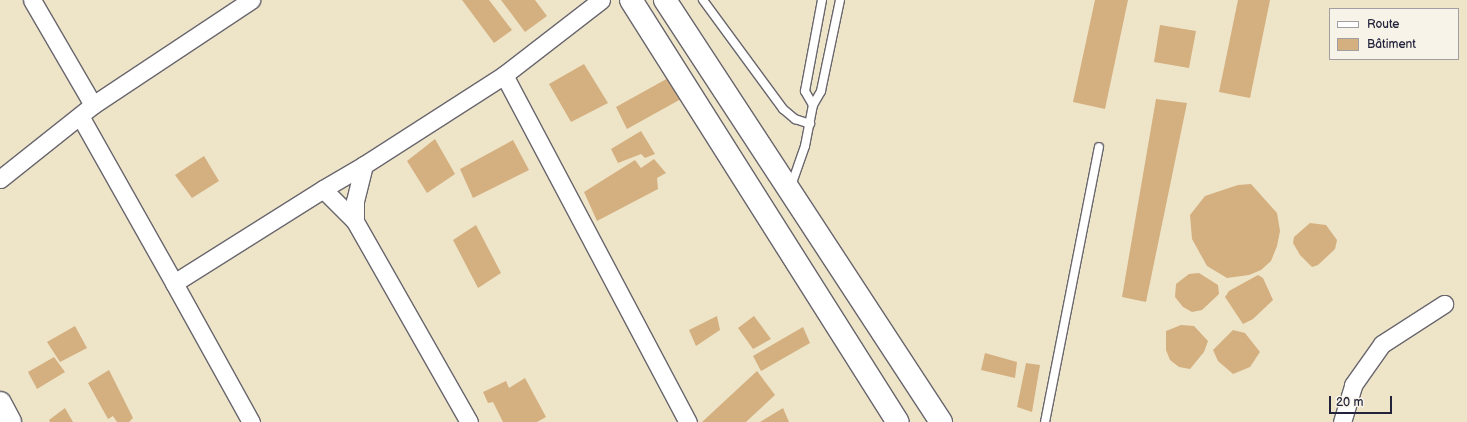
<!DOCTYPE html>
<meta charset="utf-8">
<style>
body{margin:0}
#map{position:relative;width:1467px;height:422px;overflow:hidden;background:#eee5c9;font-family:"Balsamiq Sans",sans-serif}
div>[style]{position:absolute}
.building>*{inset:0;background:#d4af7f}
.roads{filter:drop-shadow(1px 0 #69666d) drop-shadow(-1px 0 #69666d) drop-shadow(0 1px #69666d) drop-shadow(0 -1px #69666d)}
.lane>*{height:8px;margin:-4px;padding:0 4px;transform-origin:4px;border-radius:4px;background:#fff}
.street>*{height:17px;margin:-8.5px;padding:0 8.5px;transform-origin:8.5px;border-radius:8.5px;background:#fff}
.secondary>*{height:22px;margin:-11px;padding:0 11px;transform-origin:11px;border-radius:11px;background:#fff}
.primary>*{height:22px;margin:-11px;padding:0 11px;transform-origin:11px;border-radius:11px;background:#fff}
span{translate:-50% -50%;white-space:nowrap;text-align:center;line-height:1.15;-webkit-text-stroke:3.5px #f7f3e8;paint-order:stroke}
.legend{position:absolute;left:1329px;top:8px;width:130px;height:52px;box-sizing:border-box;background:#f7f3e8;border:1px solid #a29fa3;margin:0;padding:5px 7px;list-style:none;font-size:12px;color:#22223b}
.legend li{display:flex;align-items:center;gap:8px;height:20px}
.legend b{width:20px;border:1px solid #a29fa3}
.scale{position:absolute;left:1329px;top:396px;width:63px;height:18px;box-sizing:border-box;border:2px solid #22223b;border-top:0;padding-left:5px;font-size:12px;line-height:14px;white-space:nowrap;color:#22223b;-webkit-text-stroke:3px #f7f3e8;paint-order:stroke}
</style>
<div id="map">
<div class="building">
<div style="clip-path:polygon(462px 0,489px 0,512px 30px,494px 43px)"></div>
<div style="clip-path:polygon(501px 0,535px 0,547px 16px,525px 32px)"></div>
<div style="clip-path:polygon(1095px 0,1128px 0,1105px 109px,1073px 102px)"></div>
<div style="clip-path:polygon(1238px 0,1270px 0,1250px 98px,1219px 92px)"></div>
<div style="clip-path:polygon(1160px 25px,1196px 31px,1189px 68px,1154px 62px)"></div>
<div style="clip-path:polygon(584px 64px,608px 103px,571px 122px,549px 84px)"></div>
<div style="clip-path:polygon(670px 77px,681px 99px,627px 129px,616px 107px)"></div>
<div style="clip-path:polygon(1156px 99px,1187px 103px,1146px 302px,1122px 297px)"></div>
<div style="clip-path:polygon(641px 131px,655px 154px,645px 158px,641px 154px,618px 163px,611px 149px)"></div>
<div style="clip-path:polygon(435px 139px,455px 174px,427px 193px,407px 161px)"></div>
<div style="clip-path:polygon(513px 140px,529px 170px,473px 198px,460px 169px)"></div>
<div style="clip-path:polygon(204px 156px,219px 181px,192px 198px,175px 175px)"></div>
<div style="clip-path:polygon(654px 159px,666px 173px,657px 178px,658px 189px,597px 221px,584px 192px,635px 160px,641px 168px)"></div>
<div style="clip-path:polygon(1251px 184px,1277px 213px,1280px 231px,1277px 246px,1271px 261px,1261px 270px,1249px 275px,1227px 278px,1207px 266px,1192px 239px,1190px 215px,1205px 196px,1238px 185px)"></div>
<div style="clip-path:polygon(1310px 223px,1326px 225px,1337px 240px,1335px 249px,1318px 265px,1312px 267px,1300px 255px,1293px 243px,1294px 237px)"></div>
<div style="clip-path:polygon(476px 225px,501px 273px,478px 288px,453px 240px)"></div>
<div style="clip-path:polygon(1199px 273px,1218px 285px,1219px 294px,1202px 310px,1192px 312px,1183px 307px,1175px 297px,1176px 284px,1189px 274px)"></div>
<div style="clip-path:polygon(1258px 275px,1263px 278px,1273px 300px,1253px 319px,1243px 324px,1225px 297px,1229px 291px)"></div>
<div style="clip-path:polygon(717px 316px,720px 330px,696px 346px,689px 330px)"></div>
<div style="clip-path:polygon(754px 316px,771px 339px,753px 349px,738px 328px)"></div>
<div style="clip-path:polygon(1181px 325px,1194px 326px,1208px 341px,1204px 352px,1190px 369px,1179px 367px,1170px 360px,1166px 350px,1166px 331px)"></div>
<div style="clip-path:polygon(75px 326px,87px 348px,60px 362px,47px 342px)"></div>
<div style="clip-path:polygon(803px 327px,810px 343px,761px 371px,753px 356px)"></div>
<div style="clip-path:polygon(1233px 330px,1245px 333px,1260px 352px,1250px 367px,1233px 374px,1218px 361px,1213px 350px)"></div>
<div style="clip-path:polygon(985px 353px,1017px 362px,1015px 378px,981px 370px)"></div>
<div style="clip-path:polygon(54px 357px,65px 372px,37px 389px,28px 372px)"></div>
<div style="clip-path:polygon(1026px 363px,1040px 365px,1032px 412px,1017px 407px)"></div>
<div style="clip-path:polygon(109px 370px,133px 418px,129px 422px,117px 422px,113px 416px,108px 419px,88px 383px)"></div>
<div style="clip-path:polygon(757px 371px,775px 395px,746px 422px,702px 422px)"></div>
<div style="clip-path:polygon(525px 378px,546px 417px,537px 422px,503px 422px,493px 402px,488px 403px,483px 392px,506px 381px,509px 388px)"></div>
<div style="clip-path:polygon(65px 408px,73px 422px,50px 422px,49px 420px)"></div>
<div style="clip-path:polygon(783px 408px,789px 422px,760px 422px)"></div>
</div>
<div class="roads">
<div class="lane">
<div style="left:703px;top:0;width:135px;rotate:53.7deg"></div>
<div style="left:783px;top:109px;width:16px;rotate:40deg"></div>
<div style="left:795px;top:119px;width:16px;rotate:18deg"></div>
<div style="left:813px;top:105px;width:16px;rotate:-120deg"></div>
<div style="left:805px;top:91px;width:93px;rotate:-79.4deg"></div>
<div style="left:791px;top:186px;width:42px;rotate:-70.7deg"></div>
<div style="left:805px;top:146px;width:42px;rotate:-79deg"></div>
<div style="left:813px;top:105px;width:16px;rotate:-60deg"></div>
<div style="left:821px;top:91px;width:93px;rotate:-78.2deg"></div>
<div style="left:1045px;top:422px;width:280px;rotate:-78.9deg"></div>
</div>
<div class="street">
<div style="left:32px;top:0;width:121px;rotate:59.8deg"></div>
<div style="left:601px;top:0;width:123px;rotate:142.3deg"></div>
<div style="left:504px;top:75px;width:393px;rotate:62.1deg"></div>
<div style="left:80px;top:116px;width:192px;rotate:60.6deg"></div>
<div style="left:0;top:179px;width:119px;rotate:-38.5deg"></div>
<div style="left:93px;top:105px;width:190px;rotate:-33.6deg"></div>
<div style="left:355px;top:221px;width:45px;rotate:-135deg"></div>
<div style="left:323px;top:189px;width:48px;rotate:-30.3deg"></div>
<div style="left:251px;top:422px;width:159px;rotate:-119deg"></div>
<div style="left:174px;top:283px;width:176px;rotate:-32.2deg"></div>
<div style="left:469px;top:422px;width:231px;rotate:-119.6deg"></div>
<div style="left:355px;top:221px;width:20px;rotate:-90deg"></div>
<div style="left:355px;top:201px;width:37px;rotate:-76deg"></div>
<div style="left:364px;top:165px;width:166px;rotate:-32.7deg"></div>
<div style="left:1342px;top:422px;width:39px;rotate:-73deg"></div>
<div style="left:1353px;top:385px;width:50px;rotate:-54.7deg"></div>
<div style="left:1382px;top:344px;width:74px;rotate:-32.8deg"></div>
</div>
<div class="secondary">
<div style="left:631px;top:0;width:499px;rotate:57.7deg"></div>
<div style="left:665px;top:0;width:504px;rotate:56.81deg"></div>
</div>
<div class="primary">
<div style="left:0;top:403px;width:21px;rotate:62deg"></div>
</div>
</div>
<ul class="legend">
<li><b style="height:5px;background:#fff"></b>Route</li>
<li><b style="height:11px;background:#d4af7f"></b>Bâtiment</li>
</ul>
<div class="scale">20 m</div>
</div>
